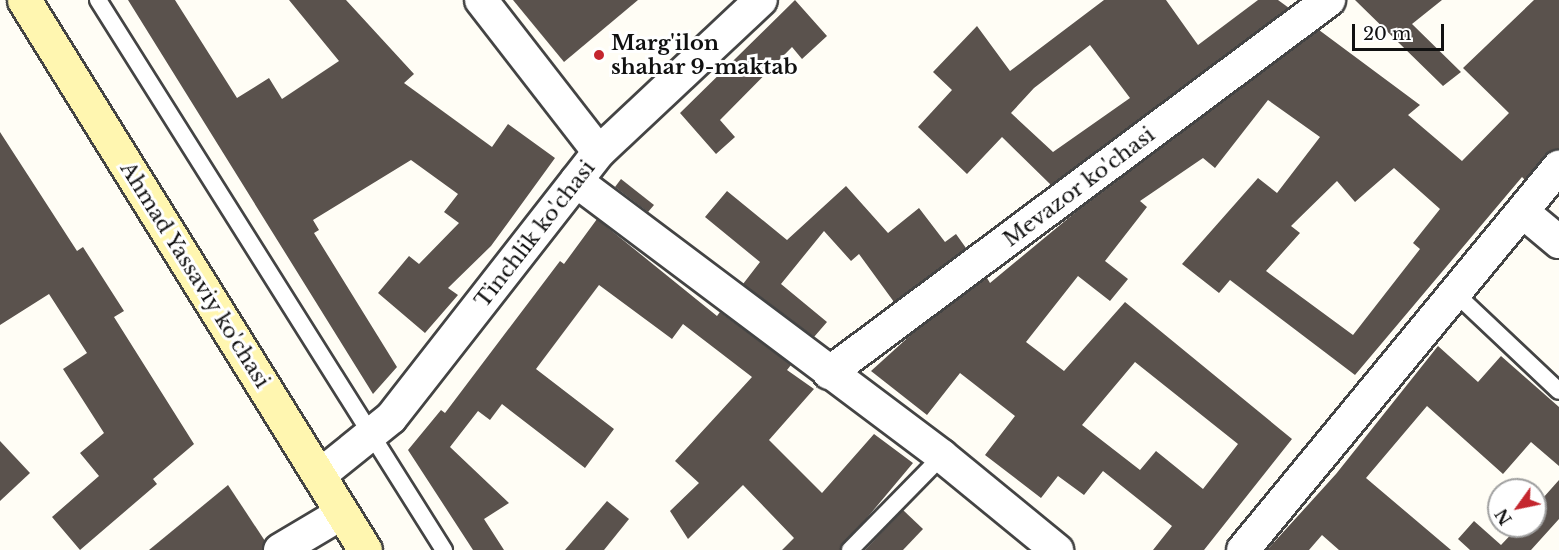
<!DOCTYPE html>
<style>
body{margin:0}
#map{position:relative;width:1559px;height:550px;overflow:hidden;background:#fffdf5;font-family:"Libre Baskerville",serif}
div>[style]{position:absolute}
.building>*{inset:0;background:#5a524d}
.roads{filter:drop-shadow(2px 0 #444) drop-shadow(-2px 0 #444) drop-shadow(0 2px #444) drop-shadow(0 -2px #444)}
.lane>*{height:16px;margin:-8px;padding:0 8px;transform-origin:8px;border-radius:8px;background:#fff}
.street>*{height:32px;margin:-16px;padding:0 16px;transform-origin:16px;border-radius:16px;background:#fff}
.secondary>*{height:33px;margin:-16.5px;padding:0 16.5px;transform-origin:16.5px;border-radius:16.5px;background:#fff6b0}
.dots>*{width:16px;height:16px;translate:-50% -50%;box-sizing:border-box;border:3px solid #fff;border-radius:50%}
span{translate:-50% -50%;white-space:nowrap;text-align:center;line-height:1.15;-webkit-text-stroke:6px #fff;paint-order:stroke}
.poi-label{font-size:21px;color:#111;font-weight:700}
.left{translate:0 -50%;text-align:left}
.street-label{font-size:21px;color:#111}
.north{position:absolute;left:1487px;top:478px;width:60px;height:60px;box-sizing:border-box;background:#fff;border:2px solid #a0a0a0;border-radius:50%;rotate:237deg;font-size:16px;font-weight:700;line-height:24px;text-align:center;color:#111}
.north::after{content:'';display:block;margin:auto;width:21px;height:27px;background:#c4262e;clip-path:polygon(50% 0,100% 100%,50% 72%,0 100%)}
.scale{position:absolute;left:1352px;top:24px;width:92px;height:27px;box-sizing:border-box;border:3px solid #111;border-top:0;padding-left:8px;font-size:18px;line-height:21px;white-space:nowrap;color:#111;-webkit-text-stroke:4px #fff;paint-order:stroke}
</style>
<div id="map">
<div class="building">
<div style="clip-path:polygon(128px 0,175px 0,237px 98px,269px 78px,282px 99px,339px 61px,289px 0,346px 0,414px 74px,404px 83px,492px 147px,508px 124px,555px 158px,491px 246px,448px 288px,458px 295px,425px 333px,378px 293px,409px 256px,419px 264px,459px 223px,444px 212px,458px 194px,411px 160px,313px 220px,319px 230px,314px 233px,397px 367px,373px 394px)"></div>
<div style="clip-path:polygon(513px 0,638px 0,564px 62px)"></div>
<div style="clip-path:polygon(795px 0,827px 36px,802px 59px,792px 47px,720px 120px,735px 137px,716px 154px,680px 113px)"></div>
<div style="clip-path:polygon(evenodd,1104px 0,1166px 0,1198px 45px,1258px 0,1278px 0,1289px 8px,1051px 185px,1002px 137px,967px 174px,918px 127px,952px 90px,933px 72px,977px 26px,1010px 71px,1104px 0,1090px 45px,1130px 98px,1053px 152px,1011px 113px,1034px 88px,1090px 45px)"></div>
<div style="clip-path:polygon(1355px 0,1442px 0,1412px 24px,1461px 72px,1443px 86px)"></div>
<div style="clip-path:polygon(evenodd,1534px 0,1559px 0,1559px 149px,1546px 155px,1525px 180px,1522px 177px,1355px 375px,1230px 280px,1219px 293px,1182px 264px,1258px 178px,1277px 193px,1320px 137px,1268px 100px,1215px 168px,1203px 158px,1140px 201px,1147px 207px,1105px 261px,1128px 279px,1110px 301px,1078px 276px,1026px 342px,1064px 371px,1125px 302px,1292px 439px,1204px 550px,1153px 550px,1172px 526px,1103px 471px,1084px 495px,1058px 476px,1041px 498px,985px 455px,1015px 416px,960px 373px,927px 415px,871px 371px,914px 332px,987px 278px,990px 283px,1077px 211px,1319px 30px,1420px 105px,1408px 115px,1462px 161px,1509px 113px,1463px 68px,1534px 0,1394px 168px,1440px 209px,1413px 243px,1420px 249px,1353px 335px,1266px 271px,1300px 233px,1291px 226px,1337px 181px,1355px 202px,1394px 168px,1534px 0,1135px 362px,1238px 444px,1203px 489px,1156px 451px,1140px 470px,1082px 425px,1135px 362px)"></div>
<div style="clip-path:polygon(0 132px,77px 251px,83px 247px,124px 311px,114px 317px,194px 444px,153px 479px,157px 484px,80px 550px,52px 517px,99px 476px,80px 453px,104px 433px,63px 369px,87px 353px,49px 294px,0 325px)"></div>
<div style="clip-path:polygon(621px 179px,654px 205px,648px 212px,615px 187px)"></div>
<div style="clip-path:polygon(846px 186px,888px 233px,919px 208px,945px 242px,956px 234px,966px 248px,894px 302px,859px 254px,851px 261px,824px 231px,781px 284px,827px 322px,814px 337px,743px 284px,760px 262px,705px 217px,727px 191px,787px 240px)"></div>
<div style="clip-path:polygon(597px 219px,717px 316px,720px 312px,791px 365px,787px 370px,814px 389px,769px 440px,822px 493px,874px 434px,913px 463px,840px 550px,782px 550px,794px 538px,743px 485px,688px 539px,670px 511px,699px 483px,675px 461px,752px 377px,683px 324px,672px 339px,599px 285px,536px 369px,614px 429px,585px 468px,502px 404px,490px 420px,478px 411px,450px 447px,509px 503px,484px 519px,504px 550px,473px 550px,408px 450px,441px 410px,445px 413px,560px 261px,564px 264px)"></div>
<div style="clip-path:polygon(1438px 346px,1478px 382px,1501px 356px,1559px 407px,1559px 466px,1531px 442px,1503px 474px,1427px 406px,1366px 478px,1451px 550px,1339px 550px,1322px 535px,1309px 550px,1267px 550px,1336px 474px)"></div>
<div style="clip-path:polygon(0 441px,30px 473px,0 501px)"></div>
<div style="clip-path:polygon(1559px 480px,1559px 519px,1531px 550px,1470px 550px,1458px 539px,1474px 521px,1501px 545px,1519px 526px,1535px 526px,1535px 507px)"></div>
<div style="clip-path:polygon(228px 485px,265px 541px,262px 550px,149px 550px)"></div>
<div style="clip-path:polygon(607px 501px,629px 519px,604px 550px,565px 550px)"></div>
<div style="clip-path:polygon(903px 510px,923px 529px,903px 550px,865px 550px)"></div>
</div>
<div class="roads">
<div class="lane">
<div style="left:98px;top:0;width:650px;rotate:57.83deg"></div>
<div style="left:1456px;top:294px;width:141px;rotate:43.3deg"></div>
<div style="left:850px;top:550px;width:132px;rotate:-45.6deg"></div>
</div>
<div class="street">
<div style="left:481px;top:0;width:192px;rotate:52.2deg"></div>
<div style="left:576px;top:181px;width:458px;rotate:36.9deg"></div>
<div style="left:942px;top:456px;width:149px;rotate:39.3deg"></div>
<div style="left:1523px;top:212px;width:47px;rotate:39.8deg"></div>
<div style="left:829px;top:373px;width:624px;rotate:-36.72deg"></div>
<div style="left:319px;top:476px;width:92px;rotate:-38.9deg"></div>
<div style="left:391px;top:418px;width:338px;rotate:-52deg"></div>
<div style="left:599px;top:152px;width:222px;rotate:-43.2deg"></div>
<div style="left:280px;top:550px;width:72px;rotate:-30.8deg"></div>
<div style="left:1243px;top:550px;width:497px;rotate:-50.5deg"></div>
</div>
<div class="secondary">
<div style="left:24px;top:0;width:647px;rotate:58.2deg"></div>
</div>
</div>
<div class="dots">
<div style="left:599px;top:55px;background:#c4262e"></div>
</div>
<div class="poi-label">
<span class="left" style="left:611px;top:55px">Marg'ilon<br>shahar 9-maktab</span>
</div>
<div class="street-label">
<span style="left:1079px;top:187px;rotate:-37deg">Mevazor ko'chasi</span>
<span style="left:535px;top:234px;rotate:-52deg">Tinchlik ko'chasi</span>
<span style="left:195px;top:275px;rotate:58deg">Ahmad Yassaviy ko'chasi</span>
</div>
<div class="north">N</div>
<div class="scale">20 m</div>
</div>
